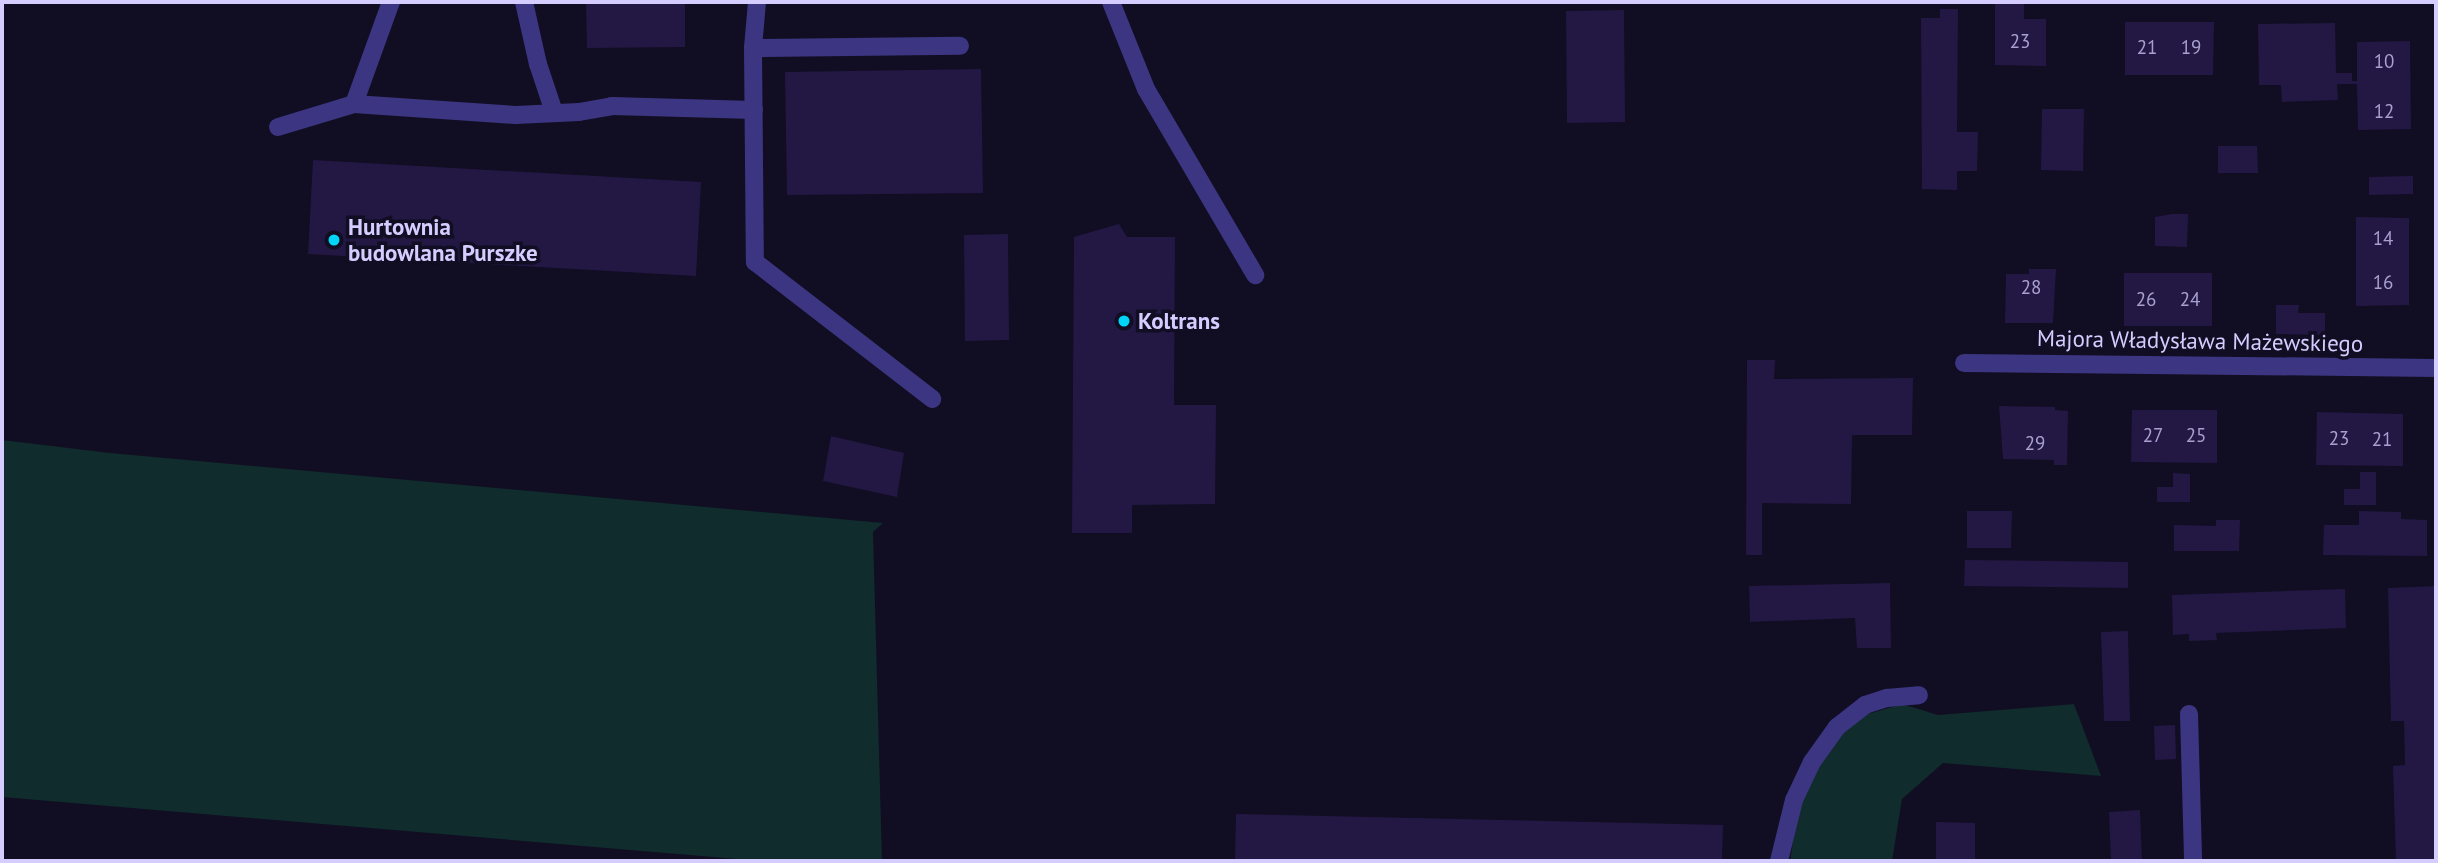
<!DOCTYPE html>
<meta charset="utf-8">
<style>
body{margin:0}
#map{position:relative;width:2438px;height:863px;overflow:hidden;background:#110d22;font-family:"PT Sans",sans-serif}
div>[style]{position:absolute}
.green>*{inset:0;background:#102c2c}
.building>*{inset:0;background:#231843}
.service>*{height:18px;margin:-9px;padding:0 9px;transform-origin:9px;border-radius:9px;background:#3c3682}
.minor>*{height:18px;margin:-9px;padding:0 9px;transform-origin:9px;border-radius:9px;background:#3c3682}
.dots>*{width:19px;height:19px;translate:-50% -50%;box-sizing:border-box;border:4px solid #110d22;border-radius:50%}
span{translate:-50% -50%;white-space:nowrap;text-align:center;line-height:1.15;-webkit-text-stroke:7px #110d22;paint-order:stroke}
.number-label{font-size:19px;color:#a8a0d0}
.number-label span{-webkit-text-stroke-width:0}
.poi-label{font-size:23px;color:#d5cdff;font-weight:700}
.left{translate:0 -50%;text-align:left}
.street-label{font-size:23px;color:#d5cdff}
.frame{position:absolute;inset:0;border:4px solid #d5cdff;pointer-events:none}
</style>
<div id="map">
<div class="green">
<div style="clip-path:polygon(2px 440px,110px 453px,883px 523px,873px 532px,882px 861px,761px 861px,2px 797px)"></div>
<div style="clip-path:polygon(1902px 704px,1938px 715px,2074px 704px,2101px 776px,1943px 763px,1902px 799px,1892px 861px,1790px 861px,1802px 783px,1850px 725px,1868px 714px)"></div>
</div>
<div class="building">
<div style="clip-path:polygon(586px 2px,685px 2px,685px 47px,587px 48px)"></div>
<div style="clip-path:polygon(1995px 3px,2024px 4px,2024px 19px,2046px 19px,2046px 66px,1995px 65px)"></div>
<div style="clip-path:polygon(1940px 9px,1958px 9px,1957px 132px,1978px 132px,1977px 171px,1957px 171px,1957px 190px,1922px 189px,1921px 18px,1940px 18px)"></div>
<div style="clip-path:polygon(1624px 10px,1625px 122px,1567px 123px,1566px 11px)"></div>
<div style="clip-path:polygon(2125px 22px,2214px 22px,2213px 75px,2125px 75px)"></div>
<div style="clip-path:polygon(2335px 23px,2336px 73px,2352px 73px,2352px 81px,2357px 81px,2357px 42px,2410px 41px,2411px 129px,2358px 130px,2357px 84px,2337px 84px,2338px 100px,2282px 102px,2281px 85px,2259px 85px,2258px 24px)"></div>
<div style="clip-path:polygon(981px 69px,983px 193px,787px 195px,785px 72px)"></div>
<div style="clip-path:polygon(2042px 109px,2084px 109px,2083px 171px,2041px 170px)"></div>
<div style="clip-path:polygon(2218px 146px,2257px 146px,2258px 173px,2218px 173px)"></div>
<div style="clip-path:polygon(313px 160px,701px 182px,696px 276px,308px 254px)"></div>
<div style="clip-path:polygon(2413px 176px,2413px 194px,2369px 195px,2369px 177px)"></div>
<div style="clip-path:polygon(2172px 214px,2188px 214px,2187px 247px,2155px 246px,2155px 217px)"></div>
<div style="clip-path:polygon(2356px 217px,2409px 218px,2409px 305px,2356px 306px)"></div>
<div style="clip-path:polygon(1119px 224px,1127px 237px,1175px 237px,1174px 405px,1216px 405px,1215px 504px,1132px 505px,1132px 533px,1072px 533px,1074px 237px)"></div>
<div style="clip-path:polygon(1008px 234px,1009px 340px,965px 341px,964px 235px)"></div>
<div style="clip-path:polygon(2029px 269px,2056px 269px,2053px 323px,2005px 323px,2006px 274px,2029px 274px)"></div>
<div style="clip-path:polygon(2124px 273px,2212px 273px,2212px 326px,2124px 326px)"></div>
<div style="clip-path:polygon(2276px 305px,2299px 305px,2298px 313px,2325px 313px,2325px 335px,2276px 334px)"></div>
<div style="clip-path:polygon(1747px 360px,1775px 360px,1774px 379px,1913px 378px,1912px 435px,1852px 435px,1851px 504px,1762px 503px,1762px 555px,1746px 555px)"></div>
<div style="clip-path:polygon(1999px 406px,2055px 407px,2055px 410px,2068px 411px,2067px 465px,2054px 465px,2054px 460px,2003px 459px)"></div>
<div style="clip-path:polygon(2132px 410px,2217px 410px,2217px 463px,2131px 462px)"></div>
<div style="clip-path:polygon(2317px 412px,2403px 414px,2403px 466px,2316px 465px)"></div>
<div style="clip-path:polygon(831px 436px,904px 453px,897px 497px,823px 481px)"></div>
<div style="clip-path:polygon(2360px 472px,2376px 472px,2376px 505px,2344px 505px,2344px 489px,2360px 489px)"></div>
<div style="clip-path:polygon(2173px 473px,2190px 474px,2190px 502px,2157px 502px,2157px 487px,2173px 487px)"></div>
<div style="clip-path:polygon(1967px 511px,2012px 511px,2011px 548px,1967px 548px)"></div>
<div style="clip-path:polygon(2359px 511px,2401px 512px,2401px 519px,2427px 520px,2427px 556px,2323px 555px,2324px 525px,2359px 525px)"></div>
<div style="clip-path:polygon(2216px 520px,2240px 520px,2239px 551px,2174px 551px,2174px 525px,2216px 526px)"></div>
<div style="clip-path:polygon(1965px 560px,2128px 562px,2128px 588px,1964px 586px)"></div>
<div style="clip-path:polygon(1890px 583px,1891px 648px,1857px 648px,1855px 618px,1750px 622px,1749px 586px)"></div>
<div style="clip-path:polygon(2436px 586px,2436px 861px,2396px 861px,2393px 766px,2405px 765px,2404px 721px,2391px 721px,2388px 588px)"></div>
<div style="clip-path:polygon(2345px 589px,2346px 628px,2216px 633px,2217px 640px,2189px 641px,2189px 634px,2173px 635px,2172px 595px)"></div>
<div style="clip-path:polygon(2128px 631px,2130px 721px,2104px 721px,2101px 632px)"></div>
<div style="clip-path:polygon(2175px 725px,2176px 759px,2155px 760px,2154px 726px)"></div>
<div style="clip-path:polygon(2140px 810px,2142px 861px,2111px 861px,2109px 812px)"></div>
<div style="clip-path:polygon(1236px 814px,1723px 825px,1722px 861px,1235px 861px)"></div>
<div style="clip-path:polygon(1936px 822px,1975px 823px,1975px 861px,1936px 861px)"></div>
</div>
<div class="service">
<div style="left:524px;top:2px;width:64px;rotate:77.3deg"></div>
<div style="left:538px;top:64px;width:51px;rotate:71.6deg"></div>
<div style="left:757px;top:2px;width:46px;rotate:95deg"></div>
<div style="left:753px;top:48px;width:214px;rotate:89.5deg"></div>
<div style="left:755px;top:262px;width:224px;rotate:37.7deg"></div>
<div style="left:1111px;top:2px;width:94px;rotate:68.1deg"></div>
<div style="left:1146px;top:89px;width:216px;rotate:59.6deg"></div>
<div style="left:753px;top:48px;width:207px;rotate:-0.6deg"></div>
<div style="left:354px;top:104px;width:109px;rotate:-70.1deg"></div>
<div style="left:278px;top:127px;width:79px;rotate:-16.8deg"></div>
<div style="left:354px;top:104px;width:162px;rotate:3.9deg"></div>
<div style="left:516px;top:115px;width:63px;rotate:-2.7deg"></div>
<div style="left:579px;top:112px;width:34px;rotate:-10deg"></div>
<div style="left:612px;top:106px;width:142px;rotate:1.6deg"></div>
<div style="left:2189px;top:714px;width:147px;rotate:88.4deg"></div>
<div style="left:1779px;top:861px;width:63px;rotate:-76.2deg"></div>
<div style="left:1794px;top:800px;width:42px;rotate:-64.7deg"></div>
<div style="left:1812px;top:762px;width:43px;rotate:-54.5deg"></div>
<div style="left:1837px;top:727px;width:36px;rotate:-38deg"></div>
<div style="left:1865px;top:705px;width:23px;rotate:-18deg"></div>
<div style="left:1887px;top:698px;width:32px;rotate:-5deg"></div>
</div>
<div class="minor">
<div style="left:1964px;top:363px;width:472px;rotate:0.6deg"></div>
</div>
<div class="dots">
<div style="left:334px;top:240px;background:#00d5f8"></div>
<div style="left:1124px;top:321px;background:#00d5f8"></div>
</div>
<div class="number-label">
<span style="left:2020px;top:42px">23</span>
<span style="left:2147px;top:48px">21</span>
<span style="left:2191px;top:48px">19</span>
<span style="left:2384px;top:62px">10</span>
<span style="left:2384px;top:112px">12</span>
<span style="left:2383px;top:239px">14</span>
<span style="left:2383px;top:283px">16</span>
<span style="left:2031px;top:288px">28</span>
<span style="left:2146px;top:300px">26</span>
<span style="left:2190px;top:300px">24</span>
<span style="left:2153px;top:436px">27</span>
<span style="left:2196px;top:436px">25</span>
<span style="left:2339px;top:439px">23</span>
<span style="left:2382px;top:440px">21</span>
<span style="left:2035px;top:444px">29</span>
</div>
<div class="poi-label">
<span class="left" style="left:348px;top:240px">Hurtownia<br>budowlana Purszke</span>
<span class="left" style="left:1138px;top:321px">Koltrans</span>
</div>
<div class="street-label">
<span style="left:2200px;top:341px;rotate:1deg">Majora Władysława Mażewskiego</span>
</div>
<div class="frame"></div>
</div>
